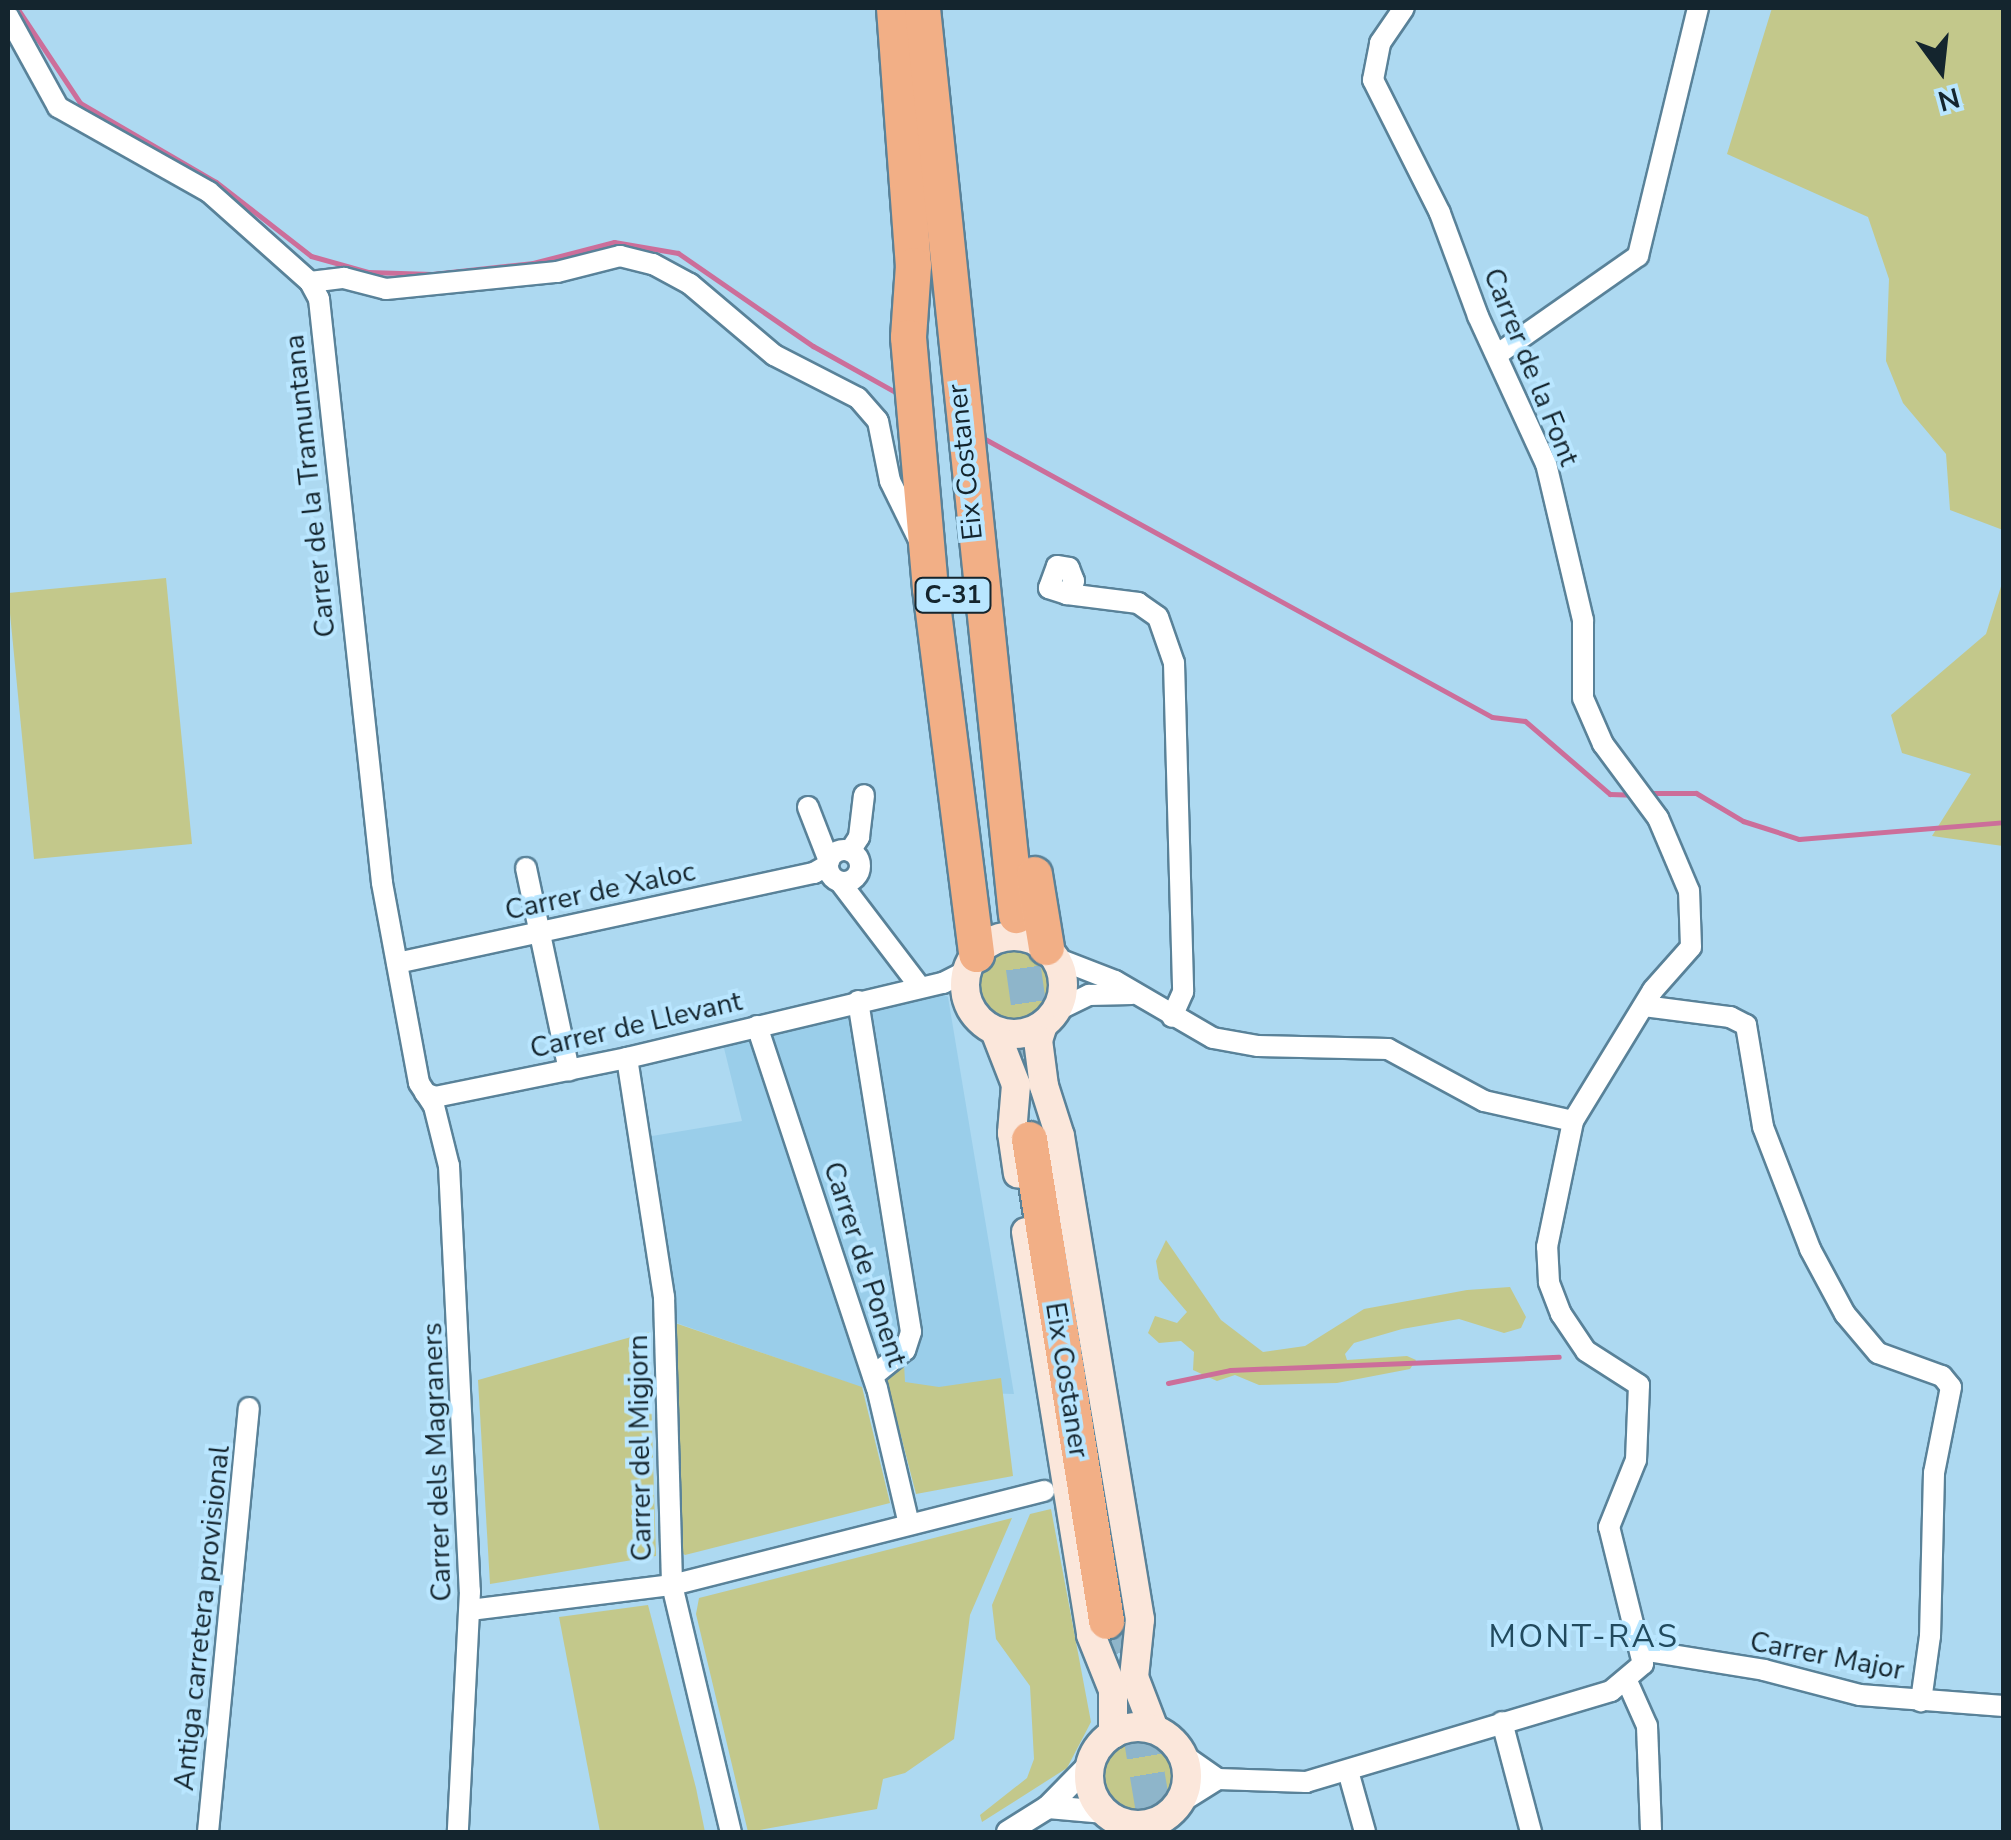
<!DOCTYPE html>
<style>
body{margin:0}
#map{position:relative;width:2011px;height:1840px;overflow:hidden;background:#add9f1;font-family:"Nunito Sans",sans-serif}
div>[style]{position:absolute}
.built>*{inset:0;background:#9aceea}
.green>*{inset:0;background:#c3c88b}
.round{border-radius:50%}
.stream>*{height:5px;margin:-2.5px;padding:0 2.5px;transform-origin:2.5px;border-radius:2.5px;background:#cc6e9a}
.motorway-tunnel>*{height:35px;margin-top:-17.5px;transform-origin:0;background:repeating-linear-gradient(90deg,#8eb5ca 0 35px,transparent 0 53px)}
.roads{filter:drop-shadow(2px 0 #598299) drop-shadow(-2px 0 #598299) drop-shadow(0 2px #598299) drop-shadow(0 -2px #598299)}
.minor>*{height:20px;margin:-10px;padding:0 10px;transform-origin:10px;border-radius:10px;background:#fff}
.minor>.ring{margin:-10px;padding:0;box-sizing:content-box;background:none;border:20px solid #fff;border-radius:50%}
.tertiary>*{height:22px;margin:-11px;padding:0 11px;transform-origin:11px;border-radius:11px;background:#fff}
.secondary>*{height:28px;margin:-14px;padding:0 14px;transform-origin:14px;border-radius:14px;background:#fbe7db}
.secondary>.ring{margin:-14px;padding:0;box-sizing:content-box;background:none;border:28px solid #fbe7db;border-radius:50%}
.motorway>*{height:35px;margin:-17.5px;padding:0 17.5px;transform-origin:17.5px;border-radius:17.5px;background:#f2af86}
span{translate:-50% -50%;white-space:nowrap;text-align:center;line-height:1.15;-webkit-text-stroke:8px #b9e6ff;paint-order:stroke}
.shield-label span{padding:2px 8px;background:#b9e6ff;border:2px solid;border-radius:8px;-webkit-text-stroke-width:0}
.shield-label{font-size:25px;color:#14252e;font-weight:700}
.street-label{font-size:28px;color:#14252e}
.quarter-label{font-size:32px;color:#214a5e;letter-spacing:2.5px}
.frame{position:absolute;inset:0;border:10px solid #14252e;pointer-events:none}
.north{position:absolute;left:1891px;top:20px;width:100px;height:100px;-webkit-text-stroke:8px #b9e6ff;paint-order:stroke;rotate:165deg;font-size:28px;font-weight:700;line-height:40px;text-align:center;color:#14252e}
.north::after{content:'';display:block;margin:auto;width:35px;height:45px;background:#14252e;clip-path:polygon(50% 0,100% 100%,50% 72%,0 100%)}
</style>
<div id="map">
<div class="built">
<div style="clip-path:polygon(941px 993px,948px 997px,1014px 1394px,869px 1390px,665px 1319px,640px 1138px,742px 1121px,722px 1040px)"></div>
</div>
<div class="green">
<div style="clip-path:polygon(1772px 8px,2003px 8px,2003px 530px,1950px 510px,1946px 454px,1903px 403px,1886px 361px,1889px 279px,1868px 217px,1727px 154px)"></div>
<div style="clip-path:polygon(166px 578px,192px 844px,34px 859px,8px 593px)"></div>
<div style="clip-path:polygon(2003px 580px,2003px 846px,1932px 836px,1971px 774px,1902px 753px,1891px 715px,1986px 634px)"></div>
<div class="round" style="left:978px;top:947px;width:76px;height:76px"></div>
<div style="clip-path:polygon(1166px 1240px,1221px 1320px,1263px 1352px,1305px 1346px,1364px 1309px,1467px 1290px,1510px 1287px,1526px 1317px,1521px 1328px,1504px 1333px,1459px 1319px,1402px 1329px,1354px 1343px,1345px 1354px,1347px 1360px,1407px 1356px,1416px 1360px,1410px 1369px,1337px 1383px,1259px 1385px,1235px 1375px,1217px 1381px,1193px 1370px,1194px 1352px,1181px 1341px,1159px 1343px,1148px 1333px,1155px 1316px,1177px 1323px,1187px 1312px,1159px 1279px,1156px 1261px)"></div>
<div style="clip-path:polygon(675px 1323px,862px 1387px,890px 1503px,685px 1555px,680px 1551px)"></div>
<div style="clip-path:polygon(649px 1332px,656px 1556px,490px 1584px,478px 1380px)"></div>
<div style="clip-path:polygon(904px 1363px,905px 1382px,939px 1387px,1001px 1378px,1013px 1476px,916px 1494px,885px 1374px)"></div>
<div style="clip-path:polygon(1051px 1509px,1091px 1722px,1067px 1768px,982px 1822px,980px 1815px,1027px 1778px,1034px 1759px,1030px 1686px,996px 1639px,992px 1605px,1030px 1514px)"></div>
<div style="clip-path:polygon(1012px 1518px,970px 1615px,954px 1739px,905px 1773px,883px 1779px,877px 1809px,748px 1832px,696px 1614px,699px 1598px)"></div>
<div style="clip-path:polygon(648px 1605px,696px 1788px,705px 1832px,600px 1832px,559px 1617px)"></div>
<div class="round" style="left:1100px;top:1736px;width:78px;height:78px"></div>
</div>
<div class="stream">
<div style="left:17px;top:8px;width:114px;rotate:56.4deg"></div>
<div style="left:80px;top:103px;width:157px;rotate:30.2deg"></div>
<div style="left:216px;top:182px;width:120px;rotate:37.9deg"></div>
<div style="left:311px;top:256px;width:59px;rotate:15.7deg"></div>
<div style="left:368px;top:272px;width:64px;rotate:1.8deg"></div>
<div style="left:432px;top:274px;width:102px;rotate:-6.2deg"></div>
<div style="left:533px;top:263px;width:84px;rotate:-14.5deg"></div>
<div style="left:614px;top:242px;width:65px;rotate:9.8deg"></div>
<div style="left:678px;top:253px;width:164px;rotate:34.6deg"></div>
<div style="left:813px;top:346px;width:98px;rotate:29.2deg"></div>
<div style="left:985px;top:439px;width:578px;rotate:28.74deg"></div>
<div style="left:1492px;top:717px;width:33px;rotate:7deg"></div>
<div style="left:1525px;top:721px;width:112px;rotate:40.7deg"></div>
<div style="left:1610px;top:794px;width:23px;rotate:2deg"></div>
<div style="left:1649px;top:793px;width:47px"></div>
<div style="left:1696px;top:793px;width:55px;rotate:30.8deg"></div>
<div style="left:1743px;top:821px;width:59px;rotate:17.8deg"></div>
<div style="left:1799px;top:839px;width:206px;rotate:-4.7deg"></div>
<div style="left:1168px;top:1383px;width:63px;rotate:-11.8deg"></div>
<div style="left:1230px;top:1370px;width:329px;rotate:-2.3deg"></div>
</div>
<div class="motorway-tunnel">
<div style="left:1016px;top:915px;width:151px;rotate:82deg"></div>
<div style="left:1121px;top:1617px;width:218px;rotate:80.5deg"></div>
</div>
<div class="roads">
<div class="minor">
<div style="left:8px;top:16px;width:104px;rotate:61.2deg"></div>
<div style="left:58px;top:107px;width:173px;rotate:29.4deg"></div>
<div style="left:209px;top:192px;width:135px;rotate:41.7deg"></div>
<div style="left:310px;top:282px;width:19px;rotate:62deg"></div>
<div style="left:319px;top:299px;width:587px;rotate:83.84deg"></div>
<div style="left:382px;top:883px;width:203px;rotate:79.5deg"></div>
<div style="left:419px;top:1083px;width:27px;rotate:57deg"></div>
<div style="left:434px;top:1106px;width:62px;rotate:76deg"></div>
<div style="left:449px;top:1166px;width:426px;rotate:87.2deg"></div>
<div style="left:470px;top:1591px;width:241px;rotate:92.9deg"></div>
<div style="left:310px;top:282px;width:34px;rotate:-7deg"></div>
<div style="left:344px;top:278px;width:43px;rotate:14.7deg"></div>
<div style="left:386px;top:289px;width:172px;rotate:-5.7deg"></div>
<div style="left:557px;top:272px;width:65px;rotate:-14.3deg"></div>
<div style="left:620px;top:256px;width:34px;rotate:14deg"></div>
<div style="left:653px;top:264px;width:42px;rotate:28.4deg"></div>
<div style="left:690px;top:284px;width:110px;rotate:40.2deg"></div>
<div style="left:774px;top:355px;width:94px;rotate:27.1deg"></div>
<div style="left:858px;top:398px;width:30px;rotate:49deg"></div>
<div style="left:878px;top:421px;width:61px;rotate:78.7deg"></div>
<div style="left:890px;top:481px;width:66px;rotate:63.8deg"></div>
<div style="left:1498px;top:354px;width:171px;rotate:-35deg"></div>
<div style="left:1638px;top:256px;width:255px;rotate:-76.4deg"></div>
<div style="left:1067px;top:594px;width:19px;rotate:-162deg"></div>
<div style="left:1049px;top:588px;width:23px;rotate:-70deg"></div>
<div style="left:1057px;top:566px;width:12px;rotate:9deg"></div>
<div style="left:1069px;top:568px;width:14px;rotate:69deg"></div>
<div style="left:1074px;top:581px;width:15px;rotate:118deg"></div>
<div style="left:1067px;top:594px;width:72px;rotate:7.2deg"></div>
<div style="left:1138px;top:603px;width:24px;rotate:35deg"></div>
<div style="left:1158px;top:617px;width:49px;rotate:70.8deg"></div>
<div style="left:1174px;top:663px;width:329px;rotate:88.4deg"></div>
<div style="left:1183px;top:992px;width:27px;rotate:114deg"></div>
<div style="left:808px;top:807px;width:58px;rotate:68.7deg"></div>
<div class="ring" style="left:828px;top:850px;width:12px;height:12px"></div>
<div style="left:850px;top:851px;width:17px;rotate:-57deg"></div>
<div style="left:859px;top:837px;width:42px;rotate:-83.2deg"></div>
<div style="left:526px;top:868px;width:207px;rotate:78deg"></div>
<div style="left:840px;top:882px;width:132px;rotate:52.7deg"></div>
<div style="left:1056px;top:958px;width:63px;rotate:21.3deg"></div>
<div style="left:1115px;top:981px;width:113px;rotate:30.2deg"></div>
<div style="left:1213px;top:1038px;width:46px;rotate:10.1deg"></div>
<div style="left:1258px;top:1046px;width:130px;rotate:1.3deg"></div>
<div style="left:1388px;top:1049px;width:109px;rotate:28.4deg"></div>
<div style="left:1484px;top:1101px;width:91px;rotate:12.7deg"></div>
<div style="left:397px;top:963px;width:427px;rotate:-12.2deg"></div>
<div style="left:814px;top:873px;width:16px;rotate:-30deg"></div>
<div style="left:858px;top:1001px;width:335px;rotate:80.9deg"></div>
<div style="left:911px;top:1332px;width:19px;rotate:108deg"></div>
<div style="left:905px;top:1350px;width:41px;rotate:140.9deg"></div>
<div style="left:1644px;top:1006px;width:87px;rotate:7.3deg"></div>
<div style="left:1730px;top:1017px;width:18px;rotate:27deg"></div>
<div style="left:1746px;top:1025px;width:103px;rotate:80.5deg"></div>
<div style="left:1763px;top:1127px;width:131px;rotate:68.9deg"></div>
<div style="left:1810px;top:1249px;width:74px;rotate:61.7deg"></div>
<div style="left:1845px;top:1314px;width:51px;rotate:49.8deg"></div>
<div style="left:1878px;top:1353px;width:68px;rotate:19.8deg"></div>
<div style="left:1942px;top:1376px;width:14px;rotate:51deg"></div>
<div style="left:1951px;top:1387px;width:88px;rotate:101.2deg"></div>
<div style="left:1934px;top:1473px;width:163px;rotate:91.4deg"></div>
<div style="left:1930px;top:1636px;width:66px;rotate:97.9deg"></div>
<div style="left:1056px;top:1011px;width:37px;rotate:-26deg"></div>
<div style="left:1089px;top:995px;width:43px;rotate:-1.3deg"></div>
<div style="left:757px;top:1026px;width:381px;rotate:71.7deg"></div>
<div style="left:877px;top:1388px;width:140px;rotate:76.8deg"></div>
<div style="left:627px;top:1058px;width:242px;rotate:81.2deg"></div>
<div style="left:664px;top:1297px;width:288px;rotate:88.4deg"></div>
<div style="left:672px;top:1585px;width:254px;rotate:76.6deg"></div>
<div style="left:425px;top:1093px;width:11px;rotate:22deg"></div>
<div style="left:435px;top:1097px;width:196px;rotate:-11.5deg"></div>
<div style="left:627px;top:1058px;width:325px;rotate:-13.4deg"></div>
<div style="left:943px;top:983px;width:27px;rotate:-27deg"></div>
<div style="left:470px;top:1610px;width:204px;rotate:-7.1deg"></div>
<div style="left:672px;top:1585px;width:384px;rotate:-14.2deg"></div>
<div style="left:1641px;top:1650px;width:125px;rotate:9.2deg"></div>
<div style="left:1764px;top:1670px;width:99px;rotate:14.6deg"></div>
<div style="left:1860px;top:1695px;width:144px;rotate:4.4deg"></div>
<div style="left:1627px;top:1681px;width:49px;rotate:66deg"></div>
<div style="left:1647px;top:1726px;width:106px;rotate:87.8deg"></div>
<div style="left:1502px;top:1722px;width:114px;rotate:75.2deg"></div>
<div style="left:1182px;top:1754px;width:44px;rotate:34.8deg"></div>
<div style="left:1218px;top:1779px;width:88px;rotate:2deg"></div>
<div style="left:1306px;top:1782px;width:318px;rotate:-16.6deg"></div>
<div style="left:1611px;top:1691px;width:42px;rotate:-40.2deg"></div>
<div style="left:1643px;top:1664px;width:141px;rotate:-103.9deg"></div>
<div style="left:1609px;top:1527px;width:72px;rotate:-68.1deg"></div>
<div style="left:1636px;top:1460px;width:75px;rotate:-87.7deg"></div>
<div style="left:1639px;top:1385px;width:63px;rotate:-147.3deg"></div>
<div style="left:1586px;top:1351px;width:45px;rotate:-124deg"></div>
<div style="left:1561px;top:1314px;width:34px;rotate:-111deg"></div>
<div style="left:1549px;top:1282px;width:35px;rotate:-93deg"></div>
<div style="left:1547px;top:1247px;width:129px;rotate:-78.3deg"></div>
<div style="left:1573px;top:1121px;width:153px;rotate:-58.6deg"></div>
<div style="left:1653px;top:990px;width:57px;rotate:-48.5deg"></div>
<div style="left:1691px;top:947px;width:56px;rotate:-92deg"></div>
<div style="left:1689px;top:891px;width:79px;rotate:-113deg"></div>
<div style="left:1658px;top:818px;width:92px;rotate:-126.6deg"></div>
<div style="left:1603px;top:744px;width:50px;rotate:-113.5deg"></div>
<div style="left:1583px;top:698px;width:78px;rotate:-90deg"></div>
<div style="left:1583px;top:620px;width:160px;rotate:-103.3deg"></div>
<div style="left:1546px;top:464px;width:163px;rotate:-114.7deg"></div>
<div style="left:1478px;top:316px;width:110px;rotate:-110.3deg"></div>
<div style="left:1440px;top:213px;width:149px;rotate:-116.7deg"></div>
<div style="left:1373px;top:80px;width:38px;rotate:-79deg"></div>
<div style="left:1380px;top:43px;width:42px;rotate:-55.6deg"></div>
<div style="left:1348px;top:1771px;width:63px;rotate:74.4deg"></div>
<div style="left:1178px;top:1804px;width:47px;rotate:-32deg"></div>
<div style="left:208px;top:1832px;width:426px;rotate:-84.5deg"></div>
</div>
<div class="tertiary">
<div style="left:1048px;top:1807px;width:57px;rotate:5deg"></div>
<div style="left:1008px;top:1832px;width:47px;rotate:-32deg"></div>
<div style="left:1048px;top:1807px;width:60px;rotate:-45.7deg"></div>
</div>
<div class="secondary">
<div class="ring" style="left:965px;top:936px;width:70px;height:70px"></div>
<div style="left:1043px;top:1025px;width:16px;rotate:108deg"></div>
<div style="left:1038px;top:1040px;width:46px;rotate:82.6deg"></div>
<div style="left:1044px;top:1086px;width:52px;rotate:72.3deg"></div>
<div style="left:1060px;top:1136px;width:490px;rotate:80.6deg"></div>
<div style="left:1140px;top:1619px;width:58px;rotate:95.9deg"></div>
<div style="left:1134px;top:1677px;width:56px;rotate:69deg"></div>
<div style="left:995px;top:1031px;width:58px;rotate:68.7deg"></div>
<div style="left:1016px;top:1085px;width:48px;rotate:94.8deg"></div>
<div style="left:1012px;top:1133px;width:41px;rotate:81.7deg"></div>
<div style="left:1026px;top:1232px;width:408px;rotate:80.8deg"></div>
<div style="left:1091px;top:1635px;width:59px;rotate:68.2deg"></div>
<div style="left:1113px;top:1690px;width:44px;rotate:90deg"></div>
<div class="ring" style="left:1089px;top:1727px;width:70px;height:70px"></div>
</div>
<div class="motorway">
<div style="left:894px;top:8px;width:258px;rotate:85.8deg"></div>
<div style="left:913px;top:265px;width:72px;rotate:94deg"></div>
<div style="left:908px;top:337px;width:252px;rotate:85deg"></div>
<div style="left:930px;top:588px;width:369px;rotate:82.8deg"></div>
<div style="left:922px;top:8px;width:912px;rotate:84.08deg"></div>
<div style="left:1034px;top:874px;width:74px;rotate:80.7deg"></div>
<div style="left:1029px;top:1139px;width:488px;rotate:80.9deg"></div>
</div>
</div>
<div class="shield-label">
<span style="left:953px;top:595px">C-31</span>
</div>
<div class="street-label">
<span style="left:1531px;top:367px;rotate:68deg">Carrer de la Font</span>
<span style="left:965px;top:462px;rotate:-96deg">Eix Costaner</span>
<span style="left:310px;top:486px;rotate:-96deg">Carrer de la Tramuntana</span>
<span style="left:600px;top:891px;rotate:-12deg">Carrer de Xaloc</span>
<span style="left:636px;top:1025px;rotate:-13deg">Carrer de Llevant</span>
<span style="left:865px;top:1264px;rotate:72deg">Carrer de Ponent</span>
<span style="left:1067px;top:1380px;rotate:81deg">Eix Costaner</span>
<span style="left:640px;top:1448px;rotate:-91deg">Carrer del Migjorn</span>
<span style="left:437px;top:1462px;rotate:-92deg">Carrer dels Magraners</span>
<span style="left:202px;top:1618px;rotate:-84deg">Antiga carretera provisional</span>
<span style="left:1827px;top:1656px;rotate:11deg">Carrer Major</span>
</div>
<div class="quarter-label">
<span style="left:1584px;top:1637px">MONT-RAS</span>
</div>
<div class="frame"></div>
<div class="north">N</div>
</div>
